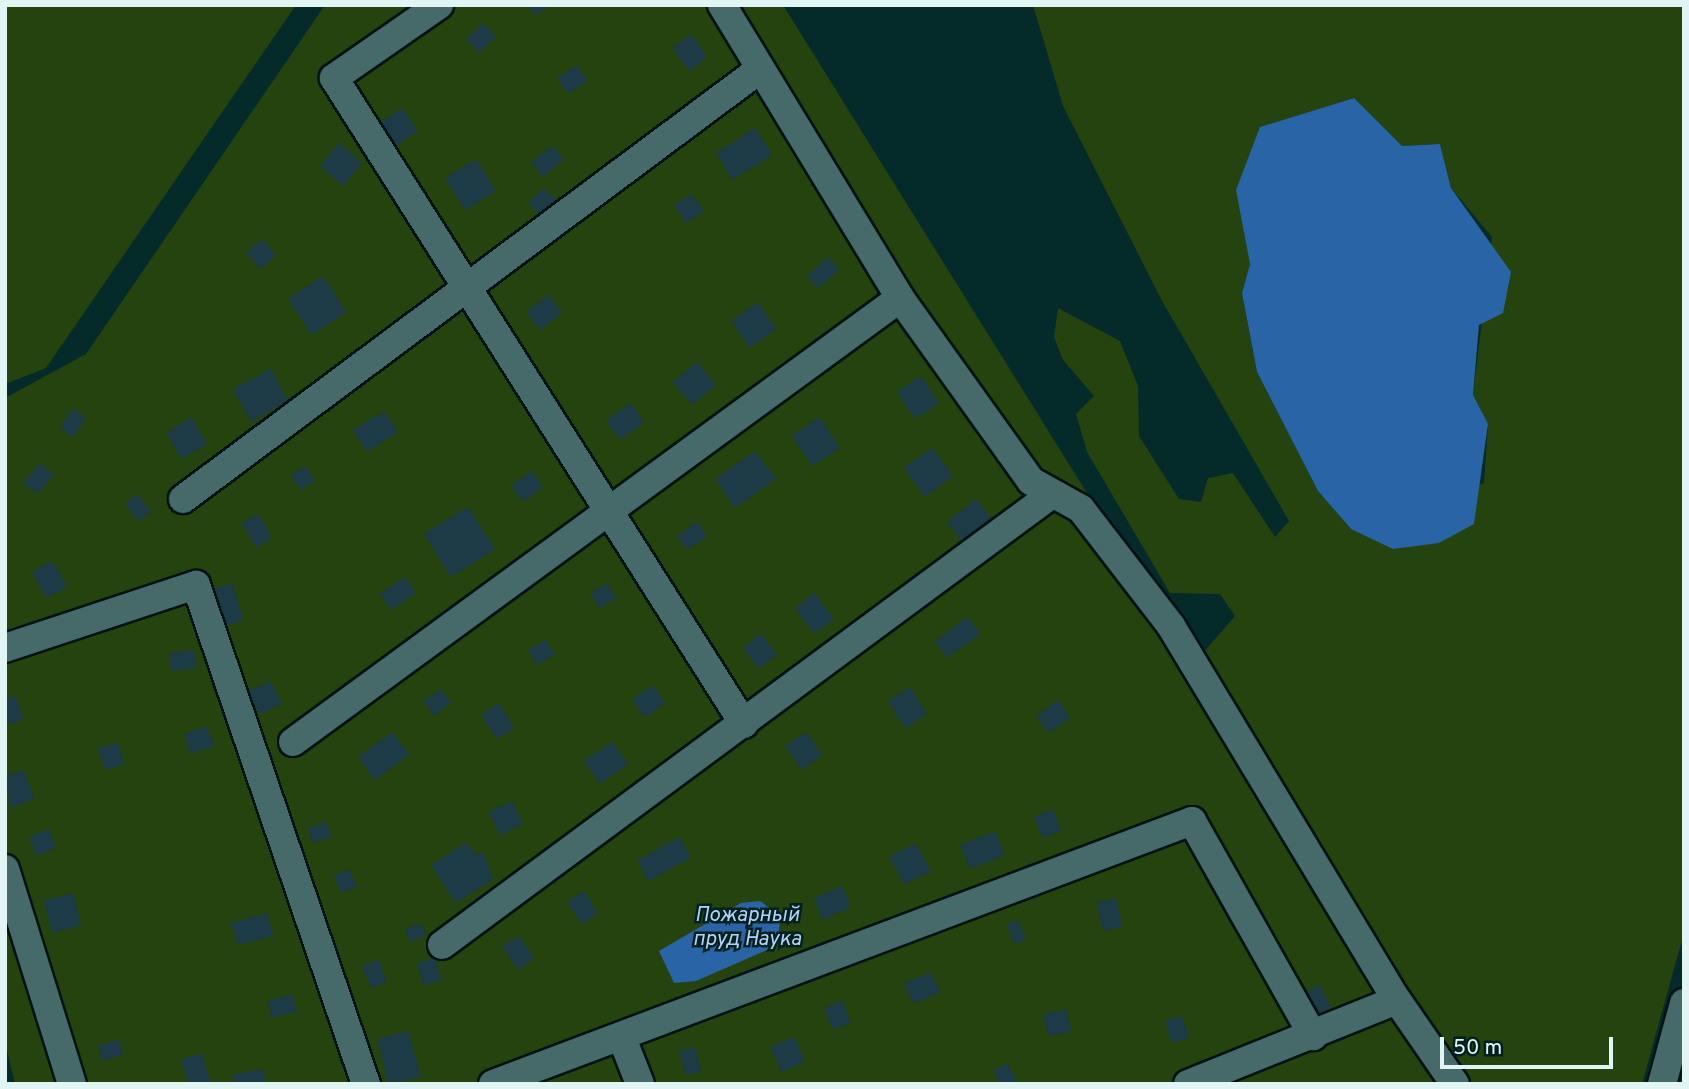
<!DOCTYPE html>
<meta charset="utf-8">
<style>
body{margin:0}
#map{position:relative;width:1689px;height:1089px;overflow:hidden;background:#042a2a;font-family:Overpass,sans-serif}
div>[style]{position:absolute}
.green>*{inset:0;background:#25430e}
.water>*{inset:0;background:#2964a6}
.building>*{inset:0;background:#1c3b46}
.roads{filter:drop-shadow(2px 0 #001211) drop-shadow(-2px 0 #001211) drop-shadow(0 2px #001211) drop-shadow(0 -2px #001211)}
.minor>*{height:28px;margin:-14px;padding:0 14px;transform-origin:14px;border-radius:14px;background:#466a69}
span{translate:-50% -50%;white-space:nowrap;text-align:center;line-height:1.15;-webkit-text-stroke:5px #002120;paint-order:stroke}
.water-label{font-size:21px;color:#b5d3f8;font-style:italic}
.frame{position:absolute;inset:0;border:7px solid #e1f5f4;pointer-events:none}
.scale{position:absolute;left:1440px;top:1037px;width:173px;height:32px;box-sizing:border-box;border:4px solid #e1f5f4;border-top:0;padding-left:9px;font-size:21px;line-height:24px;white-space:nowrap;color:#e1f5f4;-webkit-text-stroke:5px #002120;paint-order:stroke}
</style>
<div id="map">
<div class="green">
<div style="clip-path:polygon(5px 5px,296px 5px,46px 368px,5px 384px)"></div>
<div style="clip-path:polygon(325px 5px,783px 5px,1455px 1084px,15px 1084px,5px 1042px,5px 398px,86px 354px)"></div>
<div style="clip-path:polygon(evenodd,1033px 5px,1684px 5px,1684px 933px,1642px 1084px,1466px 1084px,1212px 677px,1203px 653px,1235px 616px,1220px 594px,1170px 593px,1087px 452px,1076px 414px,1094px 396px,1063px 360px,1054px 337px,1058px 308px,1120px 341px,1138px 386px,1139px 436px,1179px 499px,1201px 502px,1208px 478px,1233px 473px,1275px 537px,1289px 521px,1161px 299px,1063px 106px,1033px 5px,1354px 98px,1402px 146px,1440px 144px,1451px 188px,1492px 237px,1473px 395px,1488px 425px,1484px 483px,1351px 529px,1318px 491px,1257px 372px,1242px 293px,1250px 264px,1260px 127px,1354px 98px)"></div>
</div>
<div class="water">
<div style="clip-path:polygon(1354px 98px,1402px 146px,1440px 144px,1451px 188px,1511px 272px,1503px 313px,1479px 325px,1473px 395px,1488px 424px,1474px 524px,1439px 543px,1393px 549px,1351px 529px,1318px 491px,1257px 372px,1242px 293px,1250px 264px,1236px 190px,1260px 127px)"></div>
<div style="clip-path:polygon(760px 901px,780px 916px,778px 945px,696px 981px,674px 983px,659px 951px,741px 903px)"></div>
</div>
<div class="building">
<div style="clip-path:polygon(528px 5px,550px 5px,536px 15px)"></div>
<div style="clip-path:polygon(483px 23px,496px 37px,479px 53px,466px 39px)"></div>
<div style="clip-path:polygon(691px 34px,707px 57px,689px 71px,672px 48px)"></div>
<div style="clip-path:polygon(577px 65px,587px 81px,568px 94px,557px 78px)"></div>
<div style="clip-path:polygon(402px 108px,418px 131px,395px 146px,380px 123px)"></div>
<div style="clip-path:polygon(755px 128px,772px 155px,732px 180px,716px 153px)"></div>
<div style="clip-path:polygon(339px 143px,362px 163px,343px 186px,320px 166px)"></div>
<div style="clip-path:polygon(553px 146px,564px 160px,543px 177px,531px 162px)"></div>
<div style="clip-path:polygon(476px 159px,496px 191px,465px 210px,445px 178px)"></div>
<div style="clip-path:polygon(544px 188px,558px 202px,542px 217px,528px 203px)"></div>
<div style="clip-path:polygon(692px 194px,704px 211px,686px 223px,674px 205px)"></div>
<div style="clip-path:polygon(262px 239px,276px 255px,260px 269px,246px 253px)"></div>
<div style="clip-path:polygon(828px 257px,839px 270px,818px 288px,807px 276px)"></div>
<div style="clip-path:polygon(323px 276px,346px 312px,312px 335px,288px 299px)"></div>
<div style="clip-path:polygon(548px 295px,562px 313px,540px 330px,526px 312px)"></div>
<div style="clip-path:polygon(758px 302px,776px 329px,750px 348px,731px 321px)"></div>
<div style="clip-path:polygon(697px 362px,716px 385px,692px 405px,672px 382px)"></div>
<div style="clip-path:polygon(271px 369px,288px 401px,250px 421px,233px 389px)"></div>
<div style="clip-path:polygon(921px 376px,939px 403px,915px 419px,897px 392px)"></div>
<div style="clip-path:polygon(630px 403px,644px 422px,620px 440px,606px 421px)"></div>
<div style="clip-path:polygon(73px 409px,86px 418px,73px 437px,60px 428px)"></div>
<div style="clip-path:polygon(384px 411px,398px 432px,367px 452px,353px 430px)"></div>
<div style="clip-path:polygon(191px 417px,207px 444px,182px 459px,166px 433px)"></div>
<div style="clip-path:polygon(819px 417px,840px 448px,812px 466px,792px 436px)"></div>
<div style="clip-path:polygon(932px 448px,953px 476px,925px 497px,904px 468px)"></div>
<div style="clip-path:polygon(755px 451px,776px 479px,735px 508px,715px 479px)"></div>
<div style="clip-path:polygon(40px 463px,54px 475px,37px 494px,23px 482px)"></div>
<div style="clip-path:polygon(306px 466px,315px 481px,301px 490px,291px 475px)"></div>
<div style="clip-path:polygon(531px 471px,543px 487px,523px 502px,511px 486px)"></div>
<div style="clip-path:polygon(138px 494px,151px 512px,138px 521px,125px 503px)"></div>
<div style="clip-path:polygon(976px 499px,995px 523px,965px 545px,947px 522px)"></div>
<div style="clip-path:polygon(468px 507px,495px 549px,451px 577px,424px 534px)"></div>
<div style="clip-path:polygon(259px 514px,272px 538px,256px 548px,242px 523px)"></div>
<div style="clip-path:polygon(697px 522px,707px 537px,687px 550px,677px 536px)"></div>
<div style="clip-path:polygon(52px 561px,67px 587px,46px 598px,32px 572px)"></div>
<div style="clip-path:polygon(404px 577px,416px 593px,391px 610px,380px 594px)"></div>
<div style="clip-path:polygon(232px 583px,244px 620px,226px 626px,214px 589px)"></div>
<div style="clip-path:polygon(607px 583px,616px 598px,600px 608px,590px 594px)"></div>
<div style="clip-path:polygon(814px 593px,834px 619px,814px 634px,795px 608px)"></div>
<div style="clip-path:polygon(967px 617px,980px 634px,947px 658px,935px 641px)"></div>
<div style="clip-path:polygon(761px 634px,777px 655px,759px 669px,743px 648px)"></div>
<div style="clip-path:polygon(546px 640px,555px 655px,537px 665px,528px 650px)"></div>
<div style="clip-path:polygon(194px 650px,196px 668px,171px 671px,169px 653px)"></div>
<div style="clip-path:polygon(271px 681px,282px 704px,259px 714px,249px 691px)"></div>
<div style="clip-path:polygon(653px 685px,665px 703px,645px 718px,632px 700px)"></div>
<div style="clip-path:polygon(910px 687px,927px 714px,905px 728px,888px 701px)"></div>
<div style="clip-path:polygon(441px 689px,451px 703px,434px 716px,423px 701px)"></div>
<div style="clip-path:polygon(16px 696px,23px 720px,6px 725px,5px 699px)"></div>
<div style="clip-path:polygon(1058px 700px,1070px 718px,1049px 733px,1036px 716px)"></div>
<div style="clip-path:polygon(499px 703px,514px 728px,497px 739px,481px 715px)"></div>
<div style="clip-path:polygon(207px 726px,214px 746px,190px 754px,184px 734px)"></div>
<div style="clip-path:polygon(392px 732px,409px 755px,375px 780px,358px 757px)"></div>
<div style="clip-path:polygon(806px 732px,822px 755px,802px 770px,785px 746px)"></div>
<div style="clip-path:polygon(612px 742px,628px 764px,600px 784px,584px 761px)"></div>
<div style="clip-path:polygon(118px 743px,124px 764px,105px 770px,98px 748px)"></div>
<div style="clip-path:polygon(23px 770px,35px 798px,11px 808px,5px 777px)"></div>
<div style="clip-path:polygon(512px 801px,523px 824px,500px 835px,489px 812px)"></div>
<div style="clip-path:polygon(1053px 809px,1061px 831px,1043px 838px,1034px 817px)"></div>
<div style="clip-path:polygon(326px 822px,331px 837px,312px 843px,308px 828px)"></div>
<div style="clip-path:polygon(49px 829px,56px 848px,37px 856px,29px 837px)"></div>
<div style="clip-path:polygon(995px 831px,1004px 855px,970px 869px,960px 845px)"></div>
<div style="clip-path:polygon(680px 837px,691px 858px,648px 881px,637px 860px)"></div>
<div style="clip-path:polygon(467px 842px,476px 856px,483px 852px,493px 879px,456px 903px,431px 865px)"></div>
<div style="clip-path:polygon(916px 843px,931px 871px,905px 885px,889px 857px)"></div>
<div style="clip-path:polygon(350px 869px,357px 887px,341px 893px,334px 875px)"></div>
<div style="clip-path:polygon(842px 886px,851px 907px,823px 920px,814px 898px)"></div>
<div style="clip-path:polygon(584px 891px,598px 913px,582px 924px,567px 902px)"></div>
<div style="clip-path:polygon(73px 893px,81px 925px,52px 933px,44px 901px)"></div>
<div style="clip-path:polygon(1116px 898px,1122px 927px,1103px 931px,1097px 903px)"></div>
<div style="clip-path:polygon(267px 913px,273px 936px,238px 945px,231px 923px)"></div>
<div style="clip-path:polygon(1017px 920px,1026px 939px,1015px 944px,1007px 925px)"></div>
<div style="clip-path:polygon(421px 923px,426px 935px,410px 942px,405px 929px)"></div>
<div style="clip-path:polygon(519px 936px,534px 959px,518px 970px,502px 946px)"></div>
<div style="clip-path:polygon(435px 958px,441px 980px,423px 985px,417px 963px)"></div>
<div style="clip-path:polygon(379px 960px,387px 982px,371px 988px,362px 966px)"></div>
<div style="clip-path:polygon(930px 972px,940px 992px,914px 1004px,904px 984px)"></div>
<div style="clip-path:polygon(1319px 985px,1331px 1007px,1313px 1017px,1301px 995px)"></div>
<div style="clip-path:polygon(292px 994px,297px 1011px,272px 1018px,267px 1001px)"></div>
<div style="clip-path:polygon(842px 1000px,851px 1023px,833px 1030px,824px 1008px)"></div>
<div style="clip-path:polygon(1066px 1009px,1071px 1032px,1048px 1036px,1043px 1014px)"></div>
<div style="clip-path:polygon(1182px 1016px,1189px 1038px,1172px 1043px,1165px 1021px)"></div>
<div style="clip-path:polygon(408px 1031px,421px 1077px,389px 1084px,377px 1039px)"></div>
<div style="clip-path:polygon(794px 1037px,805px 1061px,782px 1072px,770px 1047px)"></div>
<div style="clip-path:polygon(119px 1040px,123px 1055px,102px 1061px,98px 1046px)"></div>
<div style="clip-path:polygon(695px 1047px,701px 1071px,686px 1075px,679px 1051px)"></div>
<div style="clip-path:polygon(201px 1053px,211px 1083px,189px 1084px,181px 1060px)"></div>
<div style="clip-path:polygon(1008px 1063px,1017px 1083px,1000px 1084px,994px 1070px)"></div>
<div style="clip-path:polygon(263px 1069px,266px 1084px,234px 1084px,232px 1075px)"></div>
</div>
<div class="roads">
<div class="minor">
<div style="left:439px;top:5px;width:128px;rotate:145.2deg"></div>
<div style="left:334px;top:78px;width:765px;rotate:57.6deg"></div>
<div style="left:722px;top:5px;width:343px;rotate:58.7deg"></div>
<div style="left:900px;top:298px;width:225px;rotate:54.4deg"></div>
<div style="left:1031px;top:481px;width:57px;rotate:29.2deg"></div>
<div style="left:1081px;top:509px;width:148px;rotate:52.4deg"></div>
<div style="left:1171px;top:626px;width:437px;rotate:58.9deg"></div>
<div style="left:183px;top:499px;width:720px;rotate:-36.69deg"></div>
<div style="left:5px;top:648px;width:201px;rotate:-18.3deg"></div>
<div style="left:196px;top:585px;width:527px;rotate:71.19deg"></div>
<div style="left:293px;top:742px;width:752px;rotate:-36.18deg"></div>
<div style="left:5px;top:869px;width:225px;rotate:72.7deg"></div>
<div style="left:442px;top:945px;width:759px;rotate:-36.48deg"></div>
<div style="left:622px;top:1038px;width:49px;rotate:68.6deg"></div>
<div style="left:493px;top:1084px;width:747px;rotate:-20.62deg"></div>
<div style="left:1192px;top:821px;width:247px;rotate:60.6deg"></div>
<div style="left:1188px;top:1084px;width:225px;rotate:-21.9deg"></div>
<div style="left:1397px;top:1000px;width:102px;rotate:55.4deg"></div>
<div style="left:1662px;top:1084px;width:84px;rotate:-74.8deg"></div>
</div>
</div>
<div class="water-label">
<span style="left:747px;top:928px">Пожарный<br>пруд Наука</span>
</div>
<div class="frame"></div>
<div class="scale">50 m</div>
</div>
